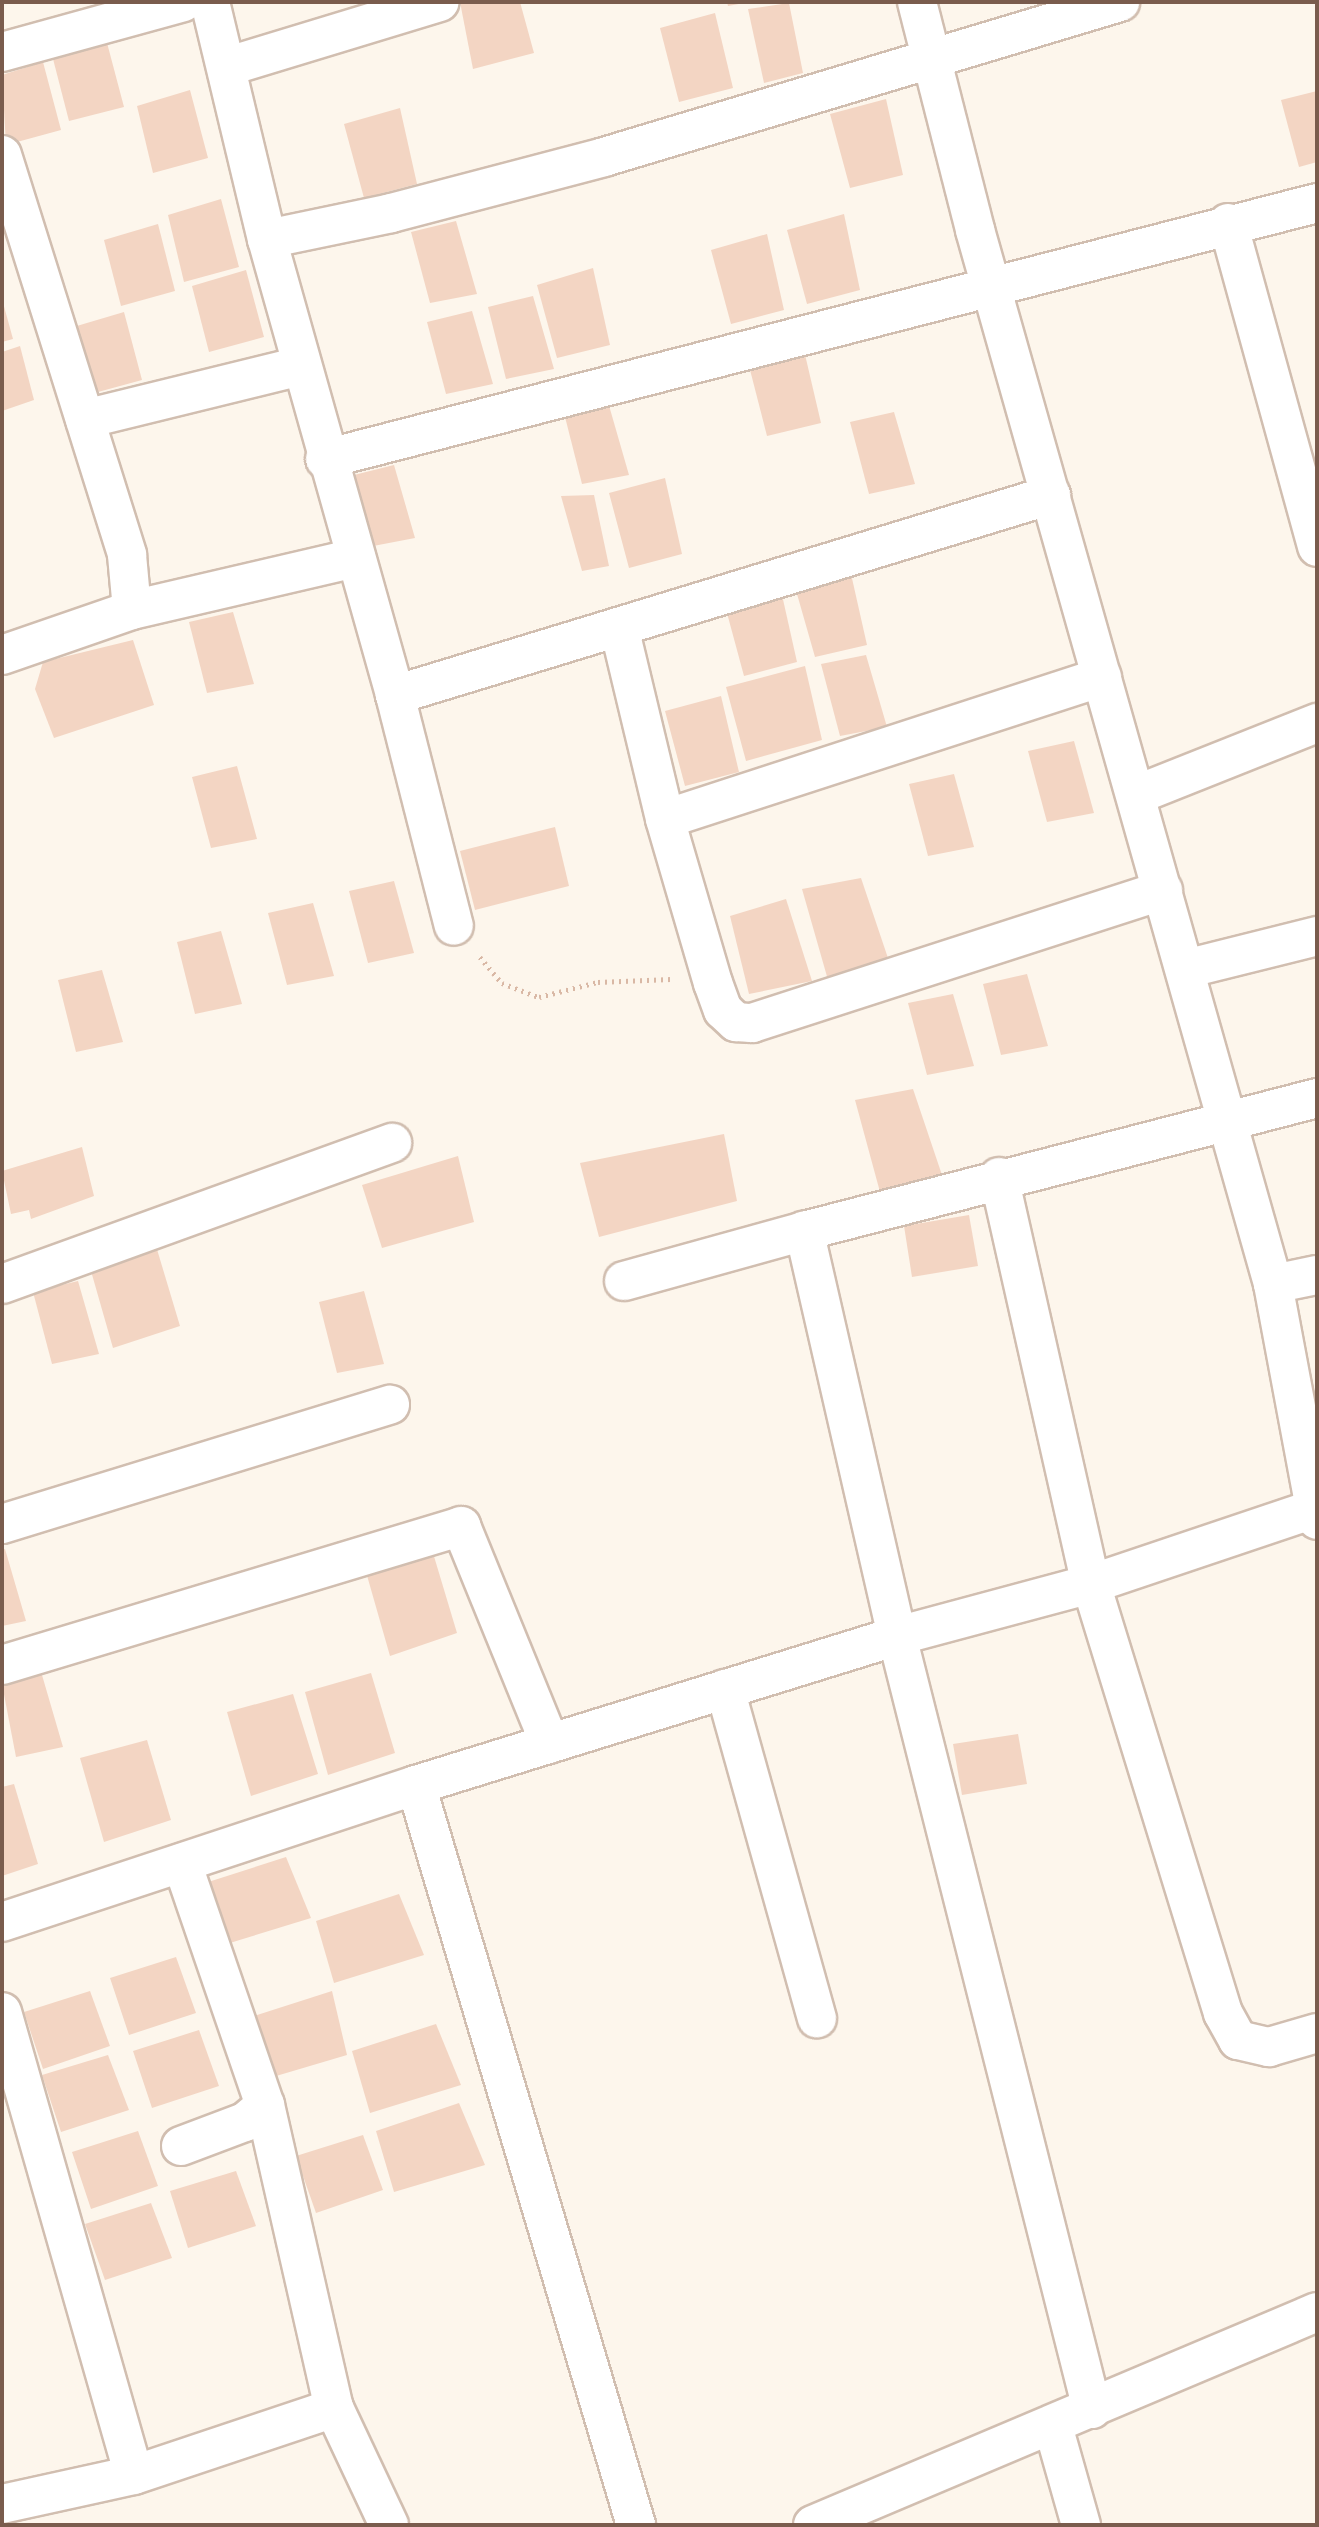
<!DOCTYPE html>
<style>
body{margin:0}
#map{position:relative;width:1319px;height:2527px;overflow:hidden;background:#fdf6ec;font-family:Ubuntu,sans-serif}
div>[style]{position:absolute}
.building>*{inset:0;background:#f3d5c3}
.path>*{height:4.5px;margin-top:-2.25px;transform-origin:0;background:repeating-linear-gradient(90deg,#d9b8a5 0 2px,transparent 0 7px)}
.roads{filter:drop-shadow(2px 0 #d1beb0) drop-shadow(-2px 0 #d1beb0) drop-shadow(0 2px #d1beb0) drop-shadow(0 -2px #d1beb0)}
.minor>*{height:38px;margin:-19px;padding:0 19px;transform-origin:19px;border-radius:19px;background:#fff}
span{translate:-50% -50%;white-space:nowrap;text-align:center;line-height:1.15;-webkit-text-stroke:5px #fffaf3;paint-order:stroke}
.frame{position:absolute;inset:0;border:4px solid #7a5c4d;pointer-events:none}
</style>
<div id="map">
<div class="building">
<div style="clip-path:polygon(460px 2px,520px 2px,534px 53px,473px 69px)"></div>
<div style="clip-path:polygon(727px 2px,744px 2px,744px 3px,728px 6px)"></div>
<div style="clip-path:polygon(789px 3px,803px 73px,764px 83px,748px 9px)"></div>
<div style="clip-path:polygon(715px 13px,733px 88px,679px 102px,660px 28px)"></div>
<div style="clip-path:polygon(106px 39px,124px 107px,69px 121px,52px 55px)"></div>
<div style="clip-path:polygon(43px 62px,61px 130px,6px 145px,2px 75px)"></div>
<div style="clip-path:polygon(190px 90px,208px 158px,153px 173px,137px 106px)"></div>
<div style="clip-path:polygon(1317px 91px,1317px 162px,1299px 167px,1281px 100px)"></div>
<div style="clip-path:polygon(886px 99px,903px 175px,850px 188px,830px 114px)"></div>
<div style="clip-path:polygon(400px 108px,417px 184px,364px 198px,344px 124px)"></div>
<div style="clip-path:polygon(221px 199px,239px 267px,184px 282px,168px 215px)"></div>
<div style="clip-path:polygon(844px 214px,860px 290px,807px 304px,787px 230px)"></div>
<div style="clip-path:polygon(456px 221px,477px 294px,430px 303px,411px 232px)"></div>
<div style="clip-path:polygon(158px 224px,175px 291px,121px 306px,104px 240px)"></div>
<div style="clip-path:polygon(767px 234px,784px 310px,731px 324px,711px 250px)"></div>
<div style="clip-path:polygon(593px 268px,610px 345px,557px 358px,537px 285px)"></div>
<div style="clip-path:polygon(246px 270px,264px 337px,209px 352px,192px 286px)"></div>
<div style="clip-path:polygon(533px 296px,554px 369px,506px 379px,488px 307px)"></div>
<div style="clip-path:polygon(2px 299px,13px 339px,2px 342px)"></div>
<div style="clip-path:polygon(472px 311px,493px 384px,446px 394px,427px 322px)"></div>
<div style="clip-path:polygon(124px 312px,142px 380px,87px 395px,70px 328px)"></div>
<div style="clip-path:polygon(20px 346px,34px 400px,2px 411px,2px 352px)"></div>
<div style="clip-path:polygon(803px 346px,821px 423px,767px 436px,748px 362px)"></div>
<div style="clip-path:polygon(608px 402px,629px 475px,582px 484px,564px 413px)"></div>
<div style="clip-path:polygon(894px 412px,915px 484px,869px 494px,850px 422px)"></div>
<div style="clip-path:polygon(394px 465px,415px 538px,368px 547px,350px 476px)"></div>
<div style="clip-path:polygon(665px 478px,682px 554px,629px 568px,609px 493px)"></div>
<div style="clip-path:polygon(594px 495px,609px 566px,582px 571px,561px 496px)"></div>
<div style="clip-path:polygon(849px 565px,867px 645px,815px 657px,793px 580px)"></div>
<div style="clip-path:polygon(780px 586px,797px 662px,744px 676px,724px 602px)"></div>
<div style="clip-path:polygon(233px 612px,254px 684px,207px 693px,189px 622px)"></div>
<div style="clip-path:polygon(133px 640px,154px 705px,54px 738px,35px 689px,43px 662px)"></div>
<div style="clip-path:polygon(866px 655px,887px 727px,840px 736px,821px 664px)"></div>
<div style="clip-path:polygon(805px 666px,822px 740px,746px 761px,726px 687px)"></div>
<div style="clip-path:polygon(721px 696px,739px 772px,685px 786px,665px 711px)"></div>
<div style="clip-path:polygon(1074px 741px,1094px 813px,1047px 822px,1028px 751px)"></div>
<div style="clip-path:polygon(237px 766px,257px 839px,211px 848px,192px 777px)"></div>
<div style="clip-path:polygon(954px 774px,974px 847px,928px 856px,909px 784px)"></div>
<div style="clip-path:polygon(555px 827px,569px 886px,475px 910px,460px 851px)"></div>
<div style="clip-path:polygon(861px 878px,891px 967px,828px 980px,802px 889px)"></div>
<div style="clip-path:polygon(394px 881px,414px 953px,368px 963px,349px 891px)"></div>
<div style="clip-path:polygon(786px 899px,812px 981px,749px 994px,730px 916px)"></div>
<div style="clip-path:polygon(313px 903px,334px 976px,287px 985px,268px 913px)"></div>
<div style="clip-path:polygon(221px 931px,242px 1004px,195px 1014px,177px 942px)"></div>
<div style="clip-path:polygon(102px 970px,123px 1042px,76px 1052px,58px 980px)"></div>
<div style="clip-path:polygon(1027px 974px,1048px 1046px,1001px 1055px,983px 984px)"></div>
<div style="clip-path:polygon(953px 994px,974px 1066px,927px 1075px,908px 1003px)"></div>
<div style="clip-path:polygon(913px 1089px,943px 1178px,880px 1192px,855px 1100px)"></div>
<div style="clip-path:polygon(724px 1134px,737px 1201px,599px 1237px,580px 1163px)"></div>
<div style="clip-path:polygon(82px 1147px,94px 1196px,31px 1219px,29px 1210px,11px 1214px,2px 1171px)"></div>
<div style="clip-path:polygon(458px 1156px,474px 1222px,382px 1248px,362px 1185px)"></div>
<div style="clip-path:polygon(969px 1215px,978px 1266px,912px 1277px,904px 1226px)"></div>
<div style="clip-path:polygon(156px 1246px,180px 1326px,113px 1348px,89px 1264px)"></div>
<div style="clip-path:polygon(78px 1281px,99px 1354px,52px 1364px,33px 1292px)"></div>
<div style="clip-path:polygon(364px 1291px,384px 1364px,337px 1373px,319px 1302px)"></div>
<div style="clip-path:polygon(5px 1549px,26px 1621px,2px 1626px,2px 1550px)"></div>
<div style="clip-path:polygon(433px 1553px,457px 1633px,390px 1656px,366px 1572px)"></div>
<div style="clip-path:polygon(371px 1673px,395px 1753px,328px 1775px,305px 1692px)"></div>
<div style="clip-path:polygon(42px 1675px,63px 1747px,16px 1757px,2px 1684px)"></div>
<div style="clip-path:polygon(293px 1694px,318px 1774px,251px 1796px,227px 1712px)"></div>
<div style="clip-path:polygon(1018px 1734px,1027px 1784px,962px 1795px,953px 1744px)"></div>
<div style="clip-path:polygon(147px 1740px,171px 1820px,104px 1842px,80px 1758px)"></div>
<div style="clip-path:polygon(14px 1784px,38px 1864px,2px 1876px,2px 1787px)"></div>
<div style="clip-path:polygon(286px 1857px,311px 1918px,220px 1946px,202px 1884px)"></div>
<div style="clip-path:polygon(399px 1894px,424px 1955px,334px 1983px,316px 1921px)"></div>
<div style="clip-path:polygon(176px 1957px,196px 2013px,129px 2035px,110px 1978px)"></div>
<div style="clip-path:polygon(90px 1991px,110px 2046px,43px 2069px,24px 2012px)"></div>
<div style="clip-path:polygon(332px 1991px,347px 2055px,266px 2079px,248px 2018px)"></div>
<div style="clip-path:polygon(436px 2024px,461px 2085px,370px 2113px,352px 2051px)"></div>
<div style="clip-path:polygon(199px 2030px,219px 2086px,152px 2108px,133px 2051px)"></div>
<div style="clip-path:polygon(108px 2055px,129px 2110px,61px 2132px,42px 2075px)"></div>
<div style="clip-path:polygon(459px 2103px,485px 2165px,394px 2192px,376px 2131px)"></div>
<div style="clip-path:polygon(138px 2131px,158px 2186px,91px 2209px,72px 2152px)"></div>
<div style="clip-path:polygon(363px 2135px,383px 2190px,316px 2213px,296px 2156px)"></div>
<div style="clip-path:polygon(236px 2171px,256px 2226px,188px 2248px,170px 2191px)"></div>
<div style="clip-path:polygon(151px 2203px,172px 2258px,105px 2280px,85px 2224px)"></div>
</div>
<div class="path">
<div style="left:480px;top:957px;width:34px;rotate:50deg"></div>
<div style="left:502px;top:983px;width:40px;rotate:21deg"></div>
<div style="left:539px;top:997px;width:61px;rotate:-14.3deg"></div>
<div style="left:598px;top:982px;width:73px;rotate:-2.4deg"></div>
</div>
<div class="roads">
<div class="minor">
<div style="left:210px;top:2px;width:244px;rotate:76.5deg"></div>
<div style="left:267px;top:239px;width:474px;rotate:74.3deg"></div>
<div style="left:395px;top:695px;width:238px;rotate:75.7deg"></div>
<div style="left:917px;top:2px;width:235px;rotate:75.7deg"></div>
<div style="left:975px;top:230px;width:1095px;rotate:74.21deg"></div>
<div style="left:1273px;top:1284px;width:240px;rotate:79.4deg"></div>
<div style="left:2px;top:52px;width:188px;rotate:-15.4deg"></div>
<div style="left:229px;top:66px;width:220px;rotate:-16.9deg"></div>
<div style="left:2px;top:155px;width:419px;rotate:72.6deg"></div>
<div style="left:127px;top:555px;width:55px;rotate:84.8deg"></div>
<div style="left:1228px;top:223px;width:336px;rotate:74.6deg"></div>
<div style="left:267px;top:239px;width:127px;rotate:-11.8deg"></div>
<div style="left:391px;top:213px;width:220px;rotate:-14.7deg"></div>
<div style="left:604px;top:157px;width:539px;rotate:-16.72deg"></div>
<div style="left:85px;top:419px;width:222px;rotate:-13.8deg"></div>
<div style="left:325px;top:459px;width:1024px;rotate:-14.47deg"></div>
<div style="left:619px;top:627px;width:197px;rotate:76.5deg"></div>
<div style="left:2px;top:655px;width:138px;rotate:-19.1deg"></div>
<div style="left:132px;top:610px;width:230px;rotate:-13.1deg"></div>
<div style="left:1102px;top:677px;width:459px;rotate:162deg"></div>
<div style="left:665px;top:819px;width:171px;rotate:73.7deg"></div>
<div style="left:713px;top:983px;width:29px;rotate:70deg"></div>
<div style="left:723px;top:1010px;width:18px;rotate:43deg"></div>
<div style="left:736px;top:1022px;width:16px;rotate:4deg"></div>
<div style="left:752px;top:1023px;width:432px;rotate:-17.9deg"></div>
<div style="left:395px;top:695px;width:686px;rotate:-16.96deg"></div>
<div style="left:1136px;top:795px;width:195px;rotate:-21.7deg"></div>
<div style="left:1185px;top:969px;width:136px;rotate:-14deg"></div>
<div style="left:999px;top:1177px;width:417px;rotate:77.3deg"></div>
<div style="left:1091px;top:1584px;width:449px;rotate:72.9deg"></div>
<div style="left:1223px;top:2013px;width:31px;rotate:61deg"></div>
<div style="left:1238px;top:2040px;width:32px;rotate:13deg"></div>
<div style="left:1269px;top:2047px;width:50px;rotate:-16.3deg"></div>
<div style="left:624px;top:1281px;width:187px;rotate:-15.5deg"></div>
<div style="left:2px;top:1284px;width:415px;rotate:-19.9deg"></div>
<div style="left:1273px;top:1284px;width:45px;rotate:-11.6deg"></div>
<div style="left:2px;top:1524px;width:406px;rotate:-17.1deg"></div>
<div style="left:2px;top:1665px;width:480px;rotate:-16.8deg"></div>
<div style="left:461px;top:1526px;width:235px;rotate:67.8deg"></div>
<div style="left:725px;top:1689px;width:342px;rotate:74.4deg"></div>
<div style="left:416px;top:1785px;width:772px;rotate:73.44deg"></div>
<div style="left:182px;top:1863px;width:256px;rotate:71.1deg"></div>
<div style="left:265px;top:2105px;width:311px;rotate:77.2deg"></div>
<div style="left:334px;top:2408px;width:129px;rotate:64.8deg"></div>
<div style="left:2px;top:1922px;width:436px;rotate:-18.3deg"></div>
<div style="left:416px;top:1785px;width:504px;rotate:-17.21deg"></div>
<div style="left:897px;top:1636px;width:201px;rotate:-15deg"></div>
<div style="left:1091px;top:1584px;width:238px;rotate:-18.6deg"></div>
<div style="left:2px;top:2012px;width:481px;rotate:74.1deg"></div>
<div style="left:181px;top:2146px;width:68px;rotate:-20.6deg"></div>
<div style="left:245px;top:2122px;width:26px;rotate:-40deg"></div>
<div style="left:1092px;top:2409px;width:797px;rotate:-104.16deg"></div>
<div style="left:897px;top:1636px;width:416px;rotate:-102.9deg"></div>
<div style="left:804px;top:1231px;width:530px;rotate:-14.53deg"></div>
<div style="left:1053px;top:2426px;width:103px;rotate:74.2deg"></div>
<div style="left:2px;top:2504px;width:135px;rotate:-12.4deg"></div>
<div style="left:134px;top:2475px;width:211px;rotate:-18.5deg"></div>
<div style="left:813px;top:2525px;width:547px;rotate:-22.91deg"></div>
</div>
</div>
<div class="frame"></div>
</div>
